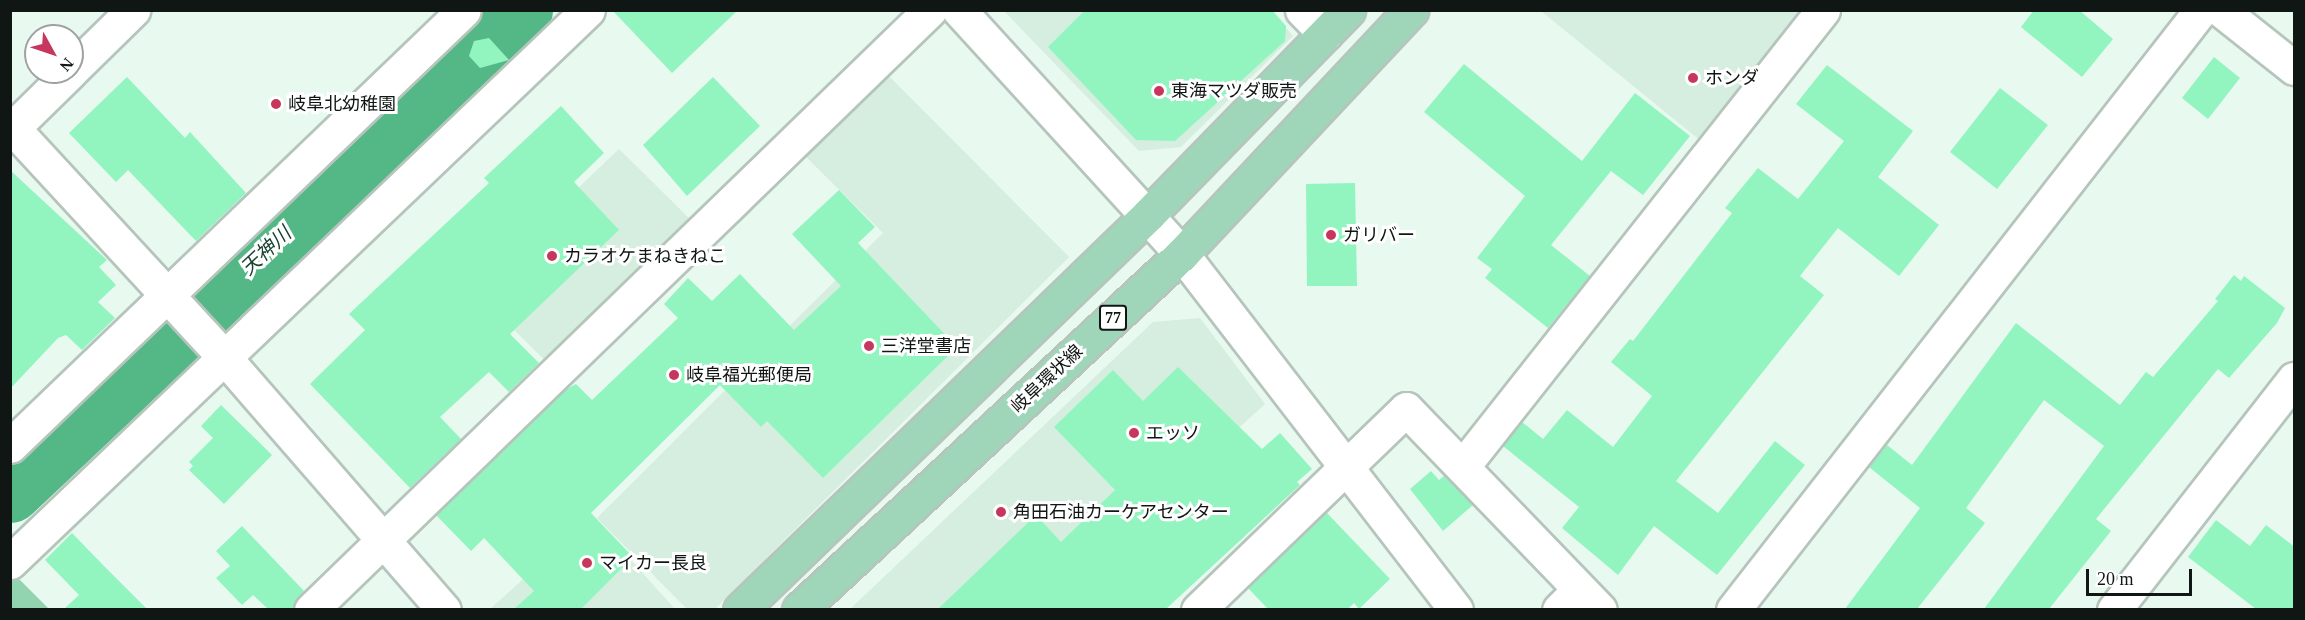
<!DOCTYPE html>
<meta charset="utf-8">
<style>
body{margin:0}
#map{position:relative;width:2305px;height:620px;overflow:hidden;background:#e8f9ef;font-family:"Times New Roman","Noto Sans JP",serif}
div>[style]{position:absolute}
.built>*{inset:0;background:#d5eedf}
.green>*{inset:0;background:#93d4b0}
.river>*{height:64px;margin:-32px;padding:0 32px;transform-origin:32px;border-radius:32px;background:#54b786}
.building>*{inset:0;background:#92f5c0}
.roads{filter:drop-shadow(2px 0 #b5c5bc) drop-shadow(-2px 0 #b5c5bc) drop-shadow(0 2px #b5c5bc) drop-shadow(0 -2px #b5c5bc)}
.minor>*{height:33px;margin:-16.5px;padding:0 16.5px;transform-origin:16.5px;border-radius:16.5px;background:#fff}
.major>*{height:33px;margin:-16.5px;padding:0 16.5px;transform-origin:16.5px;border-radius:16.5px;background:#9fd6ba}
.dots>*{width:16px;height:16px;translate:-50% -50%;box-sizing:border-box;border:3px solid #fff;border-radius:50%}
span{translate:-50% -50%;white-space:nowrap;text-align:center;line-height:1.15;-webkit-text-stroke:6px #fff;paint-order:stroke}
.shield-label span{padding:2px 4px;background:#fff;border:2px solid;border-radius:4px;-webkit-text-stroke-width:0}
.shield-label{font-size:16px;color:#101613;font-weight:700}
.poi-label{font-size:18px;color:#101613}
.left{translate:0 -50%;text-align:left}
.street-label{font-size:18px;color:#101613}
.water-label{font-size:20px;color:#19432e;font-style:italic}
.frame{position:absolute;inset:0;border:12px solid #101613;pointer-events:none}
.north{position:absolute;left:24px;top:24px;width:60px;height:60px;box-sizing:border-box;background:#fff;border:2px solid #9fa2a1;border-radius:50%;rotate:130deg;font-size:16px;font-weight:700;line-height:24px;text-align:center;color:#101613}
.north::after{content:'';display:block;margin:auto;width:21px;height:27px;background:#c7375d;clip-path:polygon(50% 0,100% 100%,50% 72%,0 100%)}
.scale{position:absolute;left:2086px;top:569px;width:106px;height:27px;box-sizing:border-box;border:3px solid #101613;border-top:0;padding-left:8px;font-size:18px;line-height:21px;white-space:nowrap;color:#101613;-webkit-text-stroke:4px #fff;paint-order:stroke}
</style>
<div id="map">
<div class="built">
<div style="clip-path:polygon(1004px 11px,1271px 11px,1293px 36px,1181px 147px,1139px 151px)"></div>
<div style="clip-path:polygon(1541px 11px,1818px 11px,1707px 146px)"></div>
<div style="clip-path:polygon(888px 75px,1069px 257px,715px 609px,687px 609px,597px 518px,883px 233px,804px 155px)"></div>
<div style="clip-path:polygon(619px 149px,693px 222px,551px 366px,472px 289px)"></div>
<div style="clip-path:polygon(1200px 318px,1265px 404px,1040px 609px,849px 610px,1153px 322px)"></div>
<div style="clip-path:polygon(592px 517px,675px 609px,489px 610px)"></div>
</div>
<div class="green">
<div style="clip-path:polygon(16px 576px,49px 609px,11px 610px,11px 582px)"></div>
</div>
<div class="river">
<div style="left:10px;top:491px;width:702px;rotate:-43.27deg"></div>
</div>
<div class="building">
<div style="clip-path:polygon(612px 10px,738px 10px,672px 73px)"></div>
<div style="clip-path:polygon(1085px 10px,1272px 10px,1286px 26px,1285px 41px,1175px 141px,1136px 140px,1048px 47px)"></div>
<div style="clip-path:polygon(2034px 10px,2079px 10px,2113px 39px,2082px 77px,2021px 27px)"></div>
<div style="clip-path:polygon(489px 38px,509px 60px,480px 68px,469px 56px,474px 41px)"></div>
<div style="clip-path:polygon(2214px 57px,2240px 78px,2208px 119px,2182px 98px)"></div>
<div style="clip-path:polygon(1464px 64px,1582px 161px,1635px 93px,1690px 136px,1643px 195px,1611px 171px,1551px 245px,1590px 276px,1548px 328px,1485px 278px,1492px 269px,1477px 258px,1525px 196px,1424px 112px)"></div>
<div style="clip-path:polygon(1827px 65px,1913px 131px,1878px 177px,1939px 225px,1899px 276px,1838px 228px,1800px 276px,1824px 295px,1676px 481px,1718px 513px,1775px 441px,1805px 465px,1717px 575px,1654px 526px,1618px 575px,1562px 528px,1579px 507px,1503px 446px,1522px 422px,1543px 439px,1567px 410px,1613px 447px,1652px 396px,1611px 362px,1630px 339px,1633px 341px,1732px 213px,1725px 208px,1758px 168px,1798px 199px,1844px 141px,1796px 104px)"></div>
<div style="clip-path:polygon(127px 77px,185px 138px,190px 132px,246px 193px,196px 241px,128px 170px,116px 182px,69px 133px)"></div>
<div style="clip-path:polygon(713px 77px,760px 126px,687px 196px,643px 145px)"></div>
<div style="clip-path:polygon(2000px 88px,2048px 125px,1997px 189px,1950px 152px)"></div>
<div style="clip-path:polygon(561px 106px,604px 153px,574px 182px,619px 230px,510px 334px,539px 363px,509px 392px,489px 372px,440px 417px,461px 439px,410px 488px,310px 384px,365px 330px,349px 314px,489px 183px,484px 178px)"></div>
<div style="clip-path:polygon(10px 170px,107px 260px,99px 267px,116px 285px,98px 302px,115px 318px,82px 350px,66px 335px,58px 338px,10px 389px)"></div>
<div style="clip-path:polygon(1355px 183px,1357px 286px,1307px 286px,1306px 184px)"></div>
<div style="clip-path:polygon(839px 190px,875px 227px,858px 243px,957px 347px,823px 478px,767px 421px,761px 427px,720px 385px,591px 513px,633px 557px,581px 609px,514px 609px,534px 591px,484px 538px,471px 551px,436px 515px,565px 390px,576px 384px,592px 400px,678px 318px,664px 304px,688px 278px,712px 301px,740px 274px,794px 330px,841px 286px,792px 234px)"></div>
<div style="clip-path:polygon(2234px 275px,2241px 281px,2244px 276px,2285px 308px,2277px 323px,2229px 378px,2218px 369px,2096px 519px,2111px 531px,2049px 609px,1984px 609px,2104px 446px,2044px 400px,1966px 508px,1985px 523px,1917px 609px,1845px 609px,1920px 508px,1869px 467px,1887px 445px,1912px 465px,2016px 323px,2120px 405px,2146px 372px,2153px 377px,2218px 301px,2215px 299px)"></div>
<div style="clip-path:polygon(1178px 367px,1262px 449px,1280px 433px,1312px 469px,1297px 482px,1300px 485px,1166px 609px,938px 609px,1036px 515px,1061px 542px,1115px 490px,1054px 427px,1113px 370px,1143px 401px)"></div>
<div style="clip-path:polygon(221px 405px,272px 455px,224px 504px,189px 470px,193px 466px,189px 462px,213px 438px,201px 426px)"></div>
<div style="clip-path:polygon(1431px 471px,1439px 480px,1444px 476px,1473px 505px,1443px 531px,1410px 489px)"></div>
<div style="clip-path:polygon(1326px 512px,1390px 579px,1359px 609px,1354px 603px,1348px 609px,1268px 609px,1248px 588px)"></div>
<div style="clip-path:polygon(2216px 520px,2250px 546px,2266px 525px,2295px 547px,2295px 609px,2256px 609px,2188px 557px)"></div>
<div style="clip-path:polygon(242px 526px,304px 591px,293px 609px,268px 609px,253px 595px,242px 605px,216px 578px,230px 566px,216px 551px)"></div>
<div style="clip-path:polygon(72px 533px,102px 564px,147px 609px,64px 609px,79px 595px,45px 560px)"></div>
</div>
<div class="roads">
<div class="minor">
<div style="left:959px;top:10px;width:331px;rotate:47.6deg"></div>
<div style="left:1182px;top:254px;width:449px;rotate:52.4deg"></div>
<div style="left:1302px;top:10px;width:33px;rotate:46deg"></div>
<div style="left:2221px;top:10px;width:93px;rotate:38.5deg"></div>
<div style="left:72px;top:70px;width:86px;rotate:-44.5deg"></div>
<div style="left:10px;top:125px;width:316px;rotate:47.3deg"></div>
<div style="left:224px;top:357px;width:335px;rotate:49deg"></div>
<div style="left:10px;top:131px;width:84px;rotate:-44.5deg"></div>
<div style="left:10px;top:446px;width:629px;rotate:-43.84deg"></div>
<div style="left:1463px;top:466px;width:581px;rotate:-51.71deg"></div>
<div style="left:10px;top:562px;width:799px;rotate:-43.68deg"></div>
<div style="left:311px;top:610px;width:862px;rotate:-44.11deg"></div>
<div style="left:1198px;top:610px;width:289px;rotate:-44deg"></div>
<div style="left:1406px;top:409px;width:279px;rotate:46deg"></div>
<div style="left:1559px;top:610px;width:28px;rotate:-45deg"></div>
<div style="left:1733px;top:610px;width:761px;rotate:-52.05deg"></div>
<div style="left:2114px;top:610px;width:293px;rotate:-52.1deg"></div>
</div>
<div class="major">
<div style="left:740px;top:610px;width:569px;rotate:-44.07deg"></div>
<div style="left:1149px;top:214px;width:285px;rotate:-45.7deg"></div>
<div style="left:799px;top:610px;width:523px;rotate:-42.91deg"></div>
<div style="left:1182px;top:254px;width:335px;rotate:-46.8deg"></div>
</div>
</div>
<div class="dots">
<div style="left:1693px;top:78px;background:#c7375d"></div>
<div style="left:1159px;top:91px;background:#c7375d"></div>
<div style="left:276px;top:104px;background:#c7375d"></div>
<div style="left:1331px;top:235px;background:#c7375d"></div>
<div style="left:552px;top:256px;background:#c7375d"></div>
<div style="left:869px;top:346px;background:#c7375d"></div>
<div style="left:674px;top:375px;background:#c7375d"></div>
<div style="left:1134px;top:433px;background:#c7375d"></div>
<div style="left:1001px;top:512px;background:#c7375d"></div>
<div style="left:587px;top:563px;background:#c7375d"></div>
</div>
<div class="shield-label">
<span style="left:1113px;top:318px">77</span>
</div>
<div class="poi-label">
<span class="left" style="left:1705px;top:78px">ホンダ</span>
<span class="left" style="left:1171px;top:91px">東海マツダ販売</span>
<span class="left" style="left:288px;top:104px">岐阜北幼稚園</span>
<span class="left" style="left:1343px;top:235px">ガリバー</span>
<span class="left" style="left:564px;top:256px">カラオケまねきねこ</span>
<span class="left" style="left:881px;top:346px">三洋堂書店</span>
<span class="left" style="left:686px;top:375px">岐阜福光郵便局</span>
<span class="left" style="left:1146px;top:433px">エッソ</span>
<span class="left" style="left:1013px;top:512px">角田石油カーケアセンター</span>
<span class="left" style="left:599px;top:563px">マイカー長良</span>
</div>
<div class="street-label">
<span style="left:1047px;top:379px;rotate:-43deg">岐阜環状線</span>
</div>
<div class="water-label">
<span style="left:266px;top:251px;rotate:-43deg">天神川</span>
</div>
<div class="frame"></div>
<div class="north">N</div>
<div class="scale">20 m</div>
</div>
